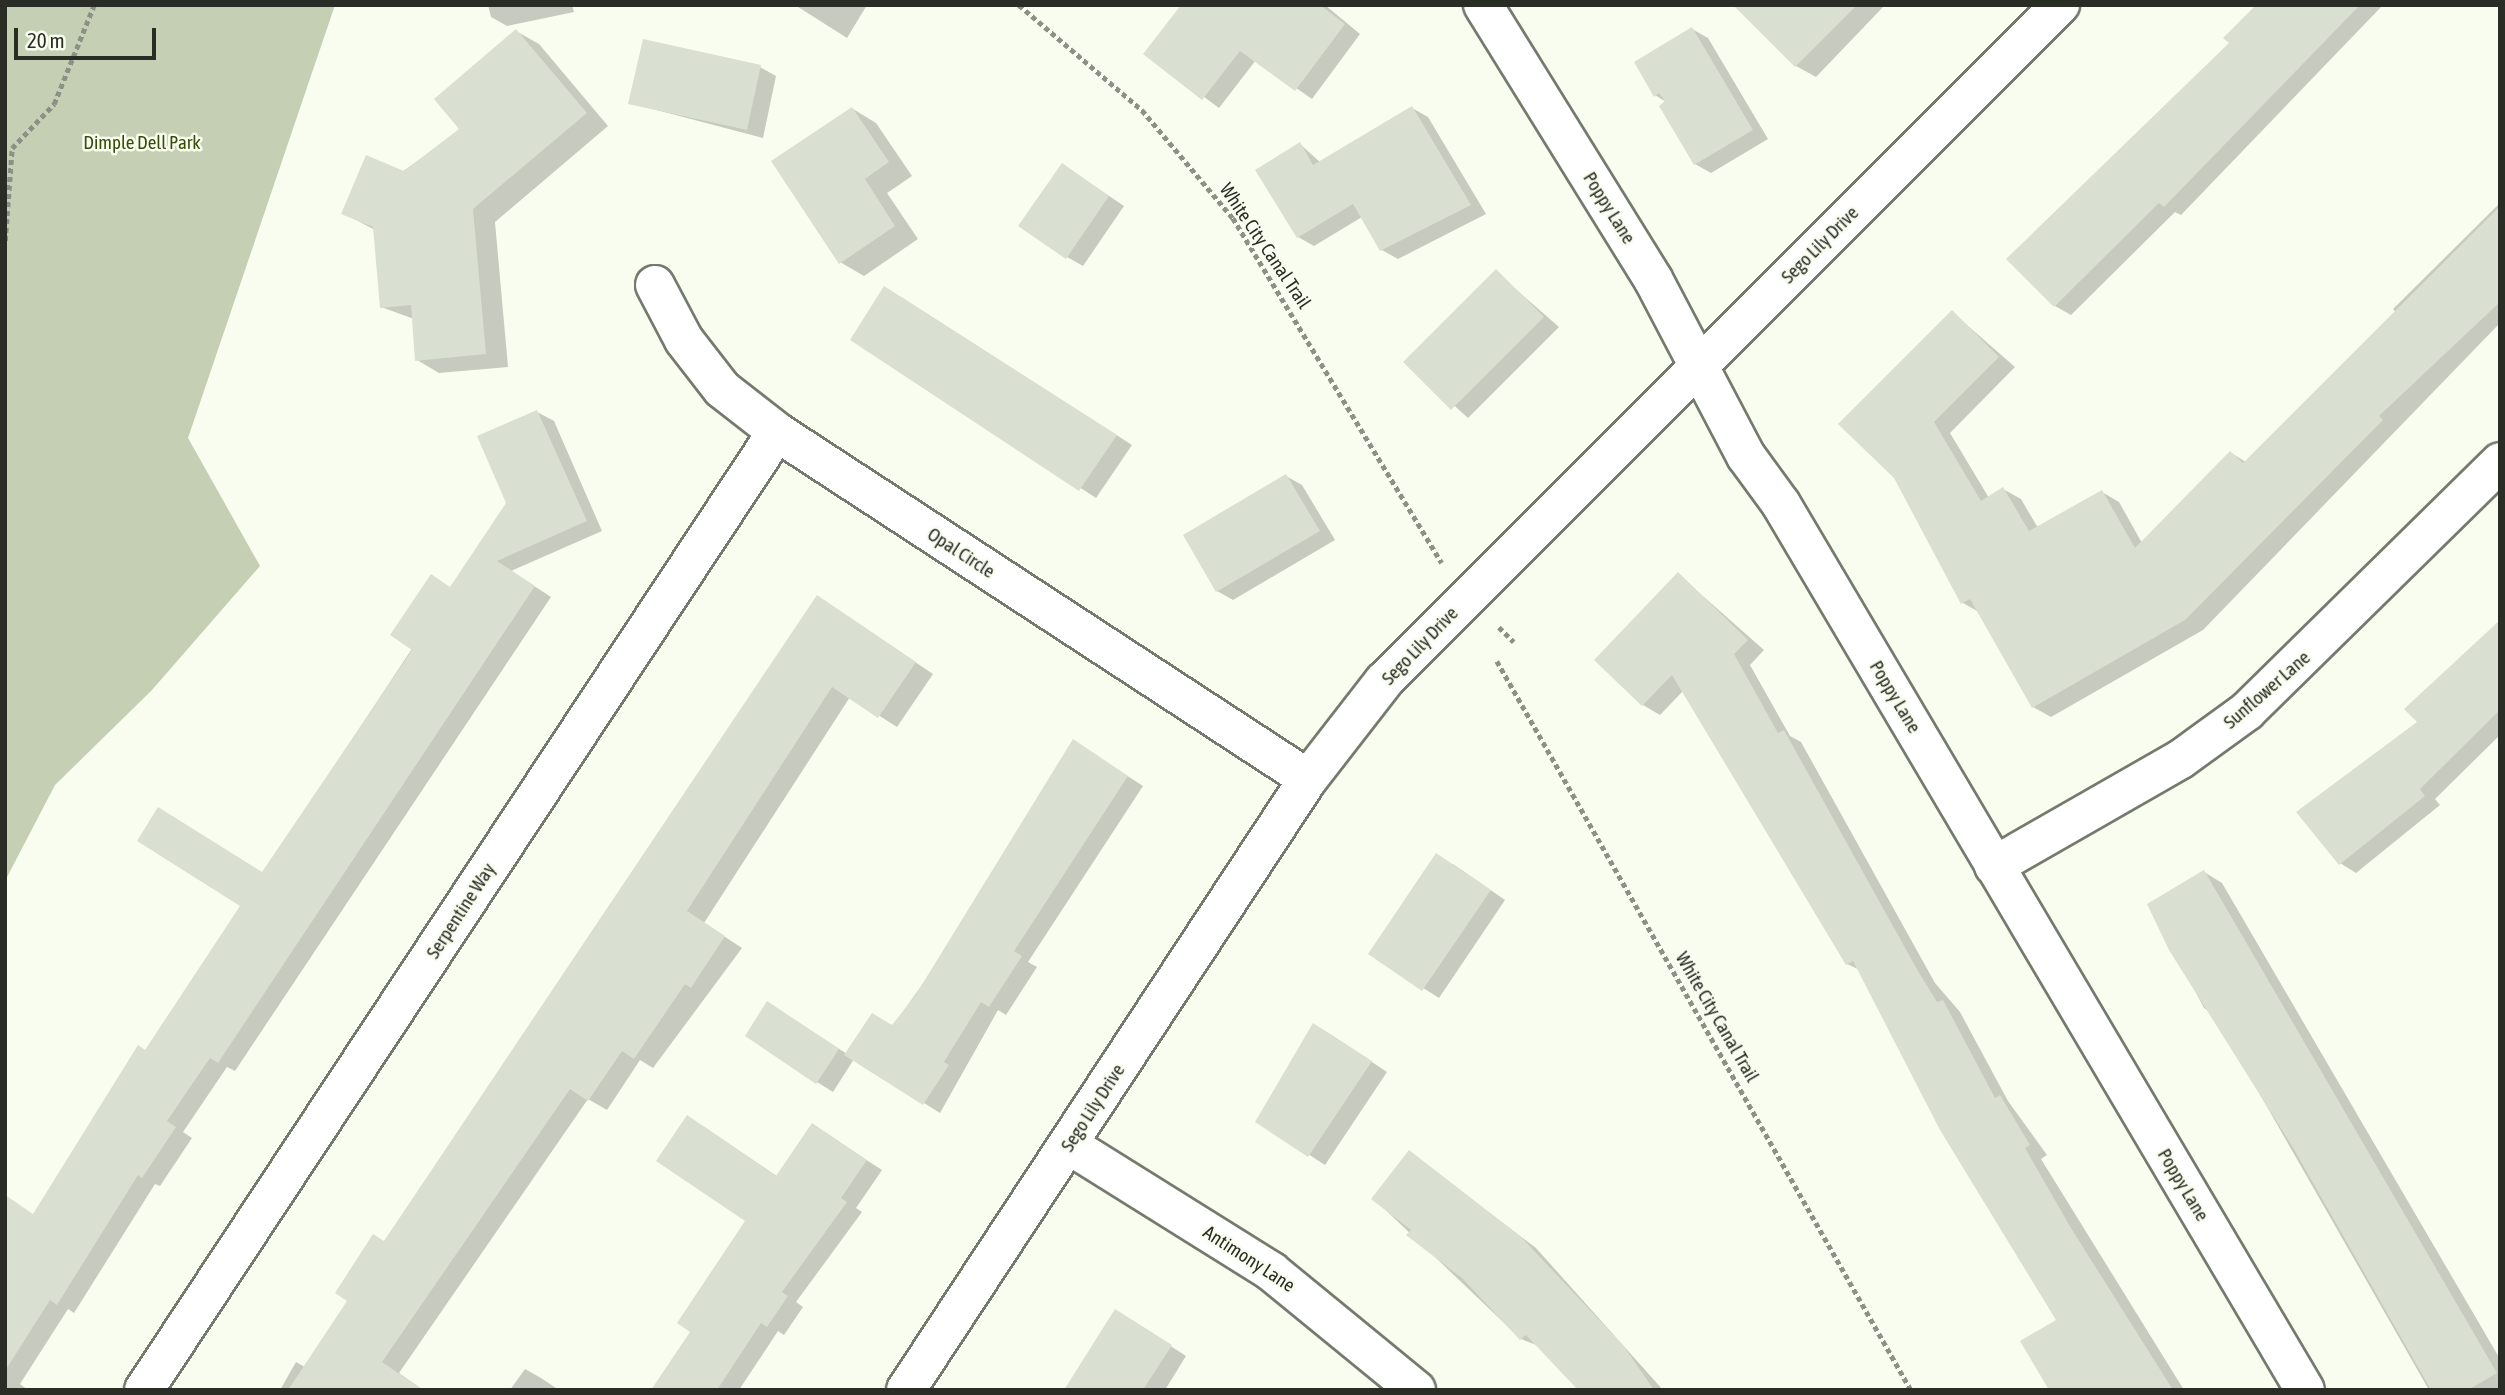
<!DOCTYPE html>
<style>
body{margin:0}
#map{position:relative;width:2505px;height:1395px;overflow:hidden;background:#f8fdef;font-family:"Asap Condensed",sans-serif}
div>[style]{position:absolute}
.green>*{inset:0;background:#c4cfb4}
.shadow>*{inset:0;background:#0003}
.building>*{inset:0;background:#d9dfd1}
.path>*{height:4.5px;margin-top:-2.25px;transform-origin:0;background:repeating-linear-gradient(90deg,#8d9086 0 5px,transparent 0 8.5px)}
.roads{filter:drop-shadow(2px 0 #757a6e) drop-shadow(-2px 0 #757a6e) drop-shadow(0 2px #757a6e) drop-shadow(0 -2px #757a6e)}
.minor>*{height:38px;margin:-19px;padding:0 19px;transform-origin:19px;border-radius:19px;background:#fff}
.secondary>*{height:38px;margin:-19px;padding:0 19px;transform-origin:19px;border-radius:19px;background:#fff}
span{translate:-50% -50%;white-space:nowrap;text-align:center;line-height:1.15;-webkit-text-stroke:5px #f8fdef;paint-order:stroke}
.park-label{font-size:19px;color:#384b07}
.street-label{font-size:19px;color:#2a2c26}
.frame{position:absolute;inset:0;border:7px solid #2a2c26;pointer-events:none}
.scale{position:absolute;left:14px;top:28px;width:142px;height:32px;box-sizing:border-box;border:4px solid #2a2c26;border-top:0;padding-left:9px;font-size:21px;line-height:24px;white-space:nowrap;color:#2a2c26;-webkit-text-stroke:5px #f8fdef;paint-order:stroke}
</style>
<div id="map">
<div class="green">
<div style="clip-path:polygon(5px 5px,335px 5px,188px 438px,260px 566px,152px 690px,55px 785px,5px 881px)"></div>
</div>
<div class="shadow">
<div style="clip-path:polygon(488px 5px,572px 5px,574px 12px,507px 26px,491px 17px)"></div>
<div style="clip-path:polygon(795px 5px,867px 5px,847px 38px)"></div>
<div style="clip-path:polygon(1183px 5px,1325px 5px,1360px 34px,1312px 99px,1256px 60px,1219px 108px,1146px 54px)"></div>
<div style="clip-path:polygon(1763px 5px,1885px 5px,1816px 77px,1796px 66px)"></div>
<div style="clip-path:polygon(2258px 5px,2383px 5px,2181px 215px,2175px 212px,2071px 315px,2055px 306px)"></div>
<div style="clip-path:polygon(1692px 29px,1708px 38px,1768px 139px,1711px 173px,1695px 164px,1666px 102px,1655px 95px)"></div>
<div style="clip-path:polygon(516px 31px,539px 44px,608px 126px,495px 222px,508px 367px,439px 373px,417px 360px,414px 319px,381px 307px,375px 230px,343px 213px,462px 130px)"></div>
<div style="clip-path:polygon(760px 67px,776px 76px,763px 138px,630px 103px)"></div>
<div style="clip-path:polygon(1412px 108px,1428px 117px,1486px 214px,1398px 259px,1382px 250px,1362px 217px,1314px 246px,1298px 237px,1300px 144px,1321px 163px)"></div>
<div style="clip-path:polygon(853px 109px,876px 123px,912px 176px,887px 193px,918px 239px,864px 276px,840px 262px)"></div>
<div style="clip-path:polygon(1078px 175px,1124px 206px,1083px 266px,1067px 257px)"></div>
<div style="clip-path:polygon(2500px 203px,2500px 323px,2203px 630px,2051px 717px,2033px 707px,1979px 612px,1963px 603px,1895px 477px,1952px 312px,2015px 367px,1950px 433px,1989px 498px,2003px 489px,2021px 499px,2038px 528px,2102px 492px,2119px 502px,2142px 543px,2231px 453px,2246px 462px,2398px 315px,2393px 309px)"></div>
<div style="clip-path:polygon(1496px 272px,1559px 327px,1468px 418px,1406px 362px)"></div>
<div style="clip-path:polygon(901px 297px,1132px 445px,1096px 498px,852px 339px)"></div>
<div style="clip-path:polygon(537px 412px,554px 421px,602px 531px,511px 571px,551px 597px,235px 1071px,227px 1067px,183px 1132px,192px 1138px,160px 1186px,155px 1184px,74px 1313px,68px 1309px,20px 1384px,28px 1390px,5px 1390px,5px 1204px,9px 1199px,34px 1215px,146px 1052px,508px 503px)"></div>
<div style="clip-path:polygon(1286px 476px,1302px 485px,1335px 540px,1233px 600px,1217px 591px)"></div>
<div style="clip-path:polygon(1679px 575px,1764px 650px,1750px 665px,1790px 736px,1801px 742px,1935px 983px,1960px 1012px,2008px 1101px,2047px 1155px,2041px 1159px,2184px 1390px,2074px 1390px,2059px 1321px,1860px 970px,1847px 964px,1683px 691px,1660px 715px,1643px 705px)"></div>
<div style="clip-path:polygon(818px 597px,933px 674px,897px 727px,850px 697px,704px 923px,742px 948px,653px 1068px,640px 1060px,607px 1110px,588px 1099px,399px 1373px,423px 1390px,280px 1390px,296px 1362px,305px 1367px)"></div>
<div style="clip-path:polygon(2500px 622px,2500px 735px,2435px 799px,2440px 805px,2356px 873px,2340px 863px)"></div>
<div style="clip-path:polygon(1089px 751px,1143px 786px,1028px 962px,1037px 967px,1006px 1015px,998px 1010px,940px 1113px,854px 1059px,833px 1092px,817px 1082px,784px 1013px,847px 1054px,892px 1027px)"></div>
<div style="clip-path:polygon(1453px 864px,1505px 900px,1439px 998px,1370px 954px)"></div>
<div style="clip-path:polygon(2204px 872px,2222px 883px,2500px 1359px,2500px 1390px,2429px 1390px,2214px 1014px,2204px 1008px,2150px 905px)"></div>
<div style="clip-path:polygon(1330px 1034px,1387px 1072px,1325px 1165px,1257px 1121px)"></div>
<div style="clip-path:polygon(812px 1125px,882px 1170px,856px 1208px,862px 1212px,796px 1302px,803px 1307px,784px 1335px,778px 1331px,739px 1390px,653px 1390px,692px 1332px,748px 1221px,703px 1126px,778px 1177px)"></div>
<div style="clip-path:polygon(1409px 1152px,1536px 1248px,1663px 1390px,1580px 1390px,1539px 1346px,1521px 1339px,1373px 1198px)"></div>
<div style="clip-path:polygon(1132px 1321px,1186px 1356px,1165px 1390px,1083px 1390px)"></div>
<div style="clip-path:polygon(525px 1369px,541px 1378px,559px 1390px,510px 1390px)"></div>
</div>
<div class="building">
<div style="clip-path:polygon(1181px 5px,1320px 5px,1345px 24px,1295px 91px,1240px 51px,1202px 100px,1143px 54px)"></div>
<div style="clip-path:polygon(1733px 5px,1857px 5px,1795px 67px)"></div>
<div style="clip-path:polygon(2256px 5px,2360px 5px,2164px 207px,2159px 203px,2054px 307px,2006px 259px,2229px 43px,2223px 38px)"></div>
<div style="clip-path:polygon(1692px 27px,1753px 130px,1694px 165px,1659px 106px,1665px 101px,1659px 93px,1654px 97px,1634px 62px)"></div>
<div style="clip-path:polygon(516px 29px,587px 113px,473px 209px,486px 354px,415px 361px,411px 305px,380px 308px,373px 227px,341px 214px,366px 155px,404px 171px,459px 129px,434px 99px)"></div>
<div style="clip-path:polygon(643px 39px,761px 65px,747px 130px,628px 104px)"></div>
<div style="clip-path:polygon(1412px 106px,1471px 205px,1380px 251px,1353px 204px,1297px 238px,1255px 170px,1300px 142px,1313px 165px)"></div>
<div style="clip-path:polygon(852px 107px,889px 162px,865px 179px,895px 226px,839px 264px,771px 161px)"></div>
<div style="clip-path:polygon(1062px 163px,1109px 196px,1066px 259px,1018px 226px)"></div>
<div style="clip-path:polygon(2500px 206px,2500px 302px,2379px 416px,2383px 420px,2185px 620px,2032px 708px,1970px 599px,1961px 604px,1894px 478px,1838px 424px,1952px 310px,1999px 357px,1934px 422px,1981px 501px,2003px 487px,2029px 531px,2102px 490px,2135px 548px,2230px 451px,2243px 463px)"></div>
<div style="clip-path:polygon(1496px 269px,1544px 317px,1451px 410px,1403px 362px)"></div>
<div style="clip-path:polygon(884px 286px,1117px 435px,1079px 491px,850px 340px)"></div>
<div style="clip-path:polygon(537px 410px,587px 521px,497px 561px,535px 586px,218px 1063px,210px 1058px,167px 1121px,176px 1127px,142px 1178px,138px 1175px,57px 1305px,50px 1300px,5px 1371px,5px 1195px,33px 1214px,138px 1045px,145px 1050px,240px 906px,137px 841px,158px 807px,262px 872px,412px 650px,390px 635px,431px 574px,450px 587px,506px 503px,477px 436px)"></div>
<div style="clip-path:polygon(1286px 474px,1320px 531px,1216px 592px,1183px 535px)"></div>
<div style="clip-path:polygon(1678px 572px,1748px 640px,1734px 654px,1778px 733px,1784px 730px,1918px 971px,1937px 1002px,1943px 1000px,1995px 1098px,2000px 1095px,2030px 1145px,2025px 1148px,2071px 1228px,2173px 1390px,2049px 1390px,2020px 1341px,2056px 1320px,1940px 1130px,1853px 961px,1846px 965px,1672px 675px,1642px 706px,1594px 660px)"></div>
<div style="clip-path:polygon(817px 595px,916px 662px,878px 718px,832px 687px,687px 911px,725px 936px,691px 988px,685px 984px,634px 1059px,622px 1051px,588px 1101px,570px 1089px,382px 1362px,423px 1390px,288px 1390px,347px 1301px,335px 1293px,373px 1234px,384px 1241px)"></div>
<div style="clip-path:polygon(2500px 620px,2500px 710px,2420px 789px,2425px 796px,2339px 865px,2296px 812px,2417px 722px,2404px 709px)"></div>
<div style="clip-path:polygon(1073px 739px,1128px 776px,1014px 951px,1022px 956px,989px 1007px,981px 1002px,944px 1062px,949px 1065px,923px 1105px,844px 1055px,872px 1013px,892px 1025px,915px 996px)"></div>
<div style="clip-path:polygon(1436px 853px,1491px 890px,1422px 991px,1368px 954px)"></div>
<div style="clip-path:polygon(2204px 870px,2497px 1373px,2468px 1390px,2431px 1390px,2292px 1146px,2169px 950px,2147px 904px)"></div>
<div style="clip-path:polygon(767px 1001px,839px 1049px,816px 1084px,745px 1036px)"></div>
<div style="clip-path:polygon(1313px 1023px,1372px 1061px,1308px 1157px,1255px 1122px)"></div>
<div style="clip-path:polygon(687px 1115px,776px 1176px,812px 1123px,867px 1160px,841px 1198px,847px 1202px,782px 1292px,788px 1296px,767px 1327px,761px 1323px,717px 1390px,651px 1390px,690px 1332px,677px 1323px,745px 1221px,656px 1161px)"></div>
<div style="clip-path:polygon(1409px 1150px,1520px 1236px,1623px 1345px,1654px 1390px,1578px 1390px,1526px 1335px,1520px 1340px,1463px 1279px,1406px 1235px,1411px 1230px,1371px 1199px)"></div>
<div style="clip-path:polygon(1115px 1309px,1172px 1345px,1143px 1390px,1064px 1390px)"></div>
</div>
<div class="path">
<div style="left:1019px;top:5px;width:162px;rotate:40.5deg"></div>
<div style="left:1142px;top:110px;width:141px;rotate:49.9deg"></div>
<div style="left:1233px;top:218px;width:403px;rotate:58.8deg"></div>
<div style="left:5px;top:241px;width:93px;rotate:-85.7deg"></div>
<div style="left:12px;top:148px;width:61px;rotate:-46.3deg"></div>
<div style="left:54px;top:104px;width:107px;rotate:-68deg"></div>
<div style="left:1499px;top:627px;width:21px;rotate:45deg"></div>
<div style="left:1497px;top:661px;width:838px;rotate:60.41deg"></div>
</div>
<div class="roads">
<div class="minor">
<div style="left:1483px;top:5px;width:322px;rotate:58.2deg"></div>
<div style="left:1653px;top:279px;width:200px;rotate:62.3deg"></div>
<div style="left:1746px;top:456px;width:59px;rotate:53.9deg"></div>
<div style="left:1781px;top:504px;width:1029px;rotate:59.4deg"></div>
<div style="left:655px;top:285px;width:62px;rotate:62.2deg"></div>
<div style="left:684px;top:340px;width:62px;rotate:52.2deg"></div>
<div style="left:722px;top:389px;width:70px;rotate:38deg"></div>
<div style="left:777px;top:432px;width:634px;rotate:33.16deg"></div>
<div style="left:1994px;top:866px;width:215px;rotate:-29.8deg"></div>
<div style="left:2181px;top:759px;width:82px;rotate:-36deg"></div>
<div style="left:2247px;top:711px;width:355px;rotate:-44.5deg"></div>
<div style="left:1069px;top:1145px;width:239px;rotate:32deg"></div>
<div style="left:1272px;top:1272px;width:186px;rotate:39.3deg"></div>
<div style="left:144px;top:1390px;width:1148px;rotate:-56.55deg"></div>
</div>
<div class="secondary">
<div style="left:906px;top:1390px;width:731px;rotate:-56.66deg"></div>
<div style="left:1308px;top:779px;width:124px;rotate:-52.2deg"></div>
<div style="left:1384px;top:681px;width:956px;rotate:-45deg"></div>
</div>
</div>
<div class="park-label">
<span style="left:142px;top:143px">Dimple Dell Park</span>
</div>
<div class="street-label">
<span style="left:1609px;top:208px;rotate:58deg">Poppy Lane</span>
<span style="left:1820px;top:245px;rotate:-45deg">Sego Lily Drive</span>
<span style="left:1265px;top:246px;rotate:56deg">White City Canal Trail</span>
<span style="left:961px;top:553px;rotate:33deg">Opal Circle</span>
<span style="left:1420px;top:646px;rotate:-46deg">Sego Lily Drive</span>
<span style="left:2267px;top:690px;rotate:-41deg">Sunflower Lane</span>
<span style="left:1895px;top:697px;rotate:59deg">Poppy Lane</span>
<span style="left:461px;top:911px;rotate:-57deg">Serpentine Way</span>
<span style="left:1717px;top:1017px;rotate:60deg">White City Canal Trail</span>
<span style="left:1093px;top:1108px;rotate:-57deg">Sego Lily Drive</span>
<span style="left:2183px;top:1185px;rotate:59deg">Poppy Lane</span>
<span style="left:1249px;top:1259px;rotate:33deg">Antimony Lane</span>
</div>
<div class="frame"></div>
<div class="scale">20 m</div>
</div>
